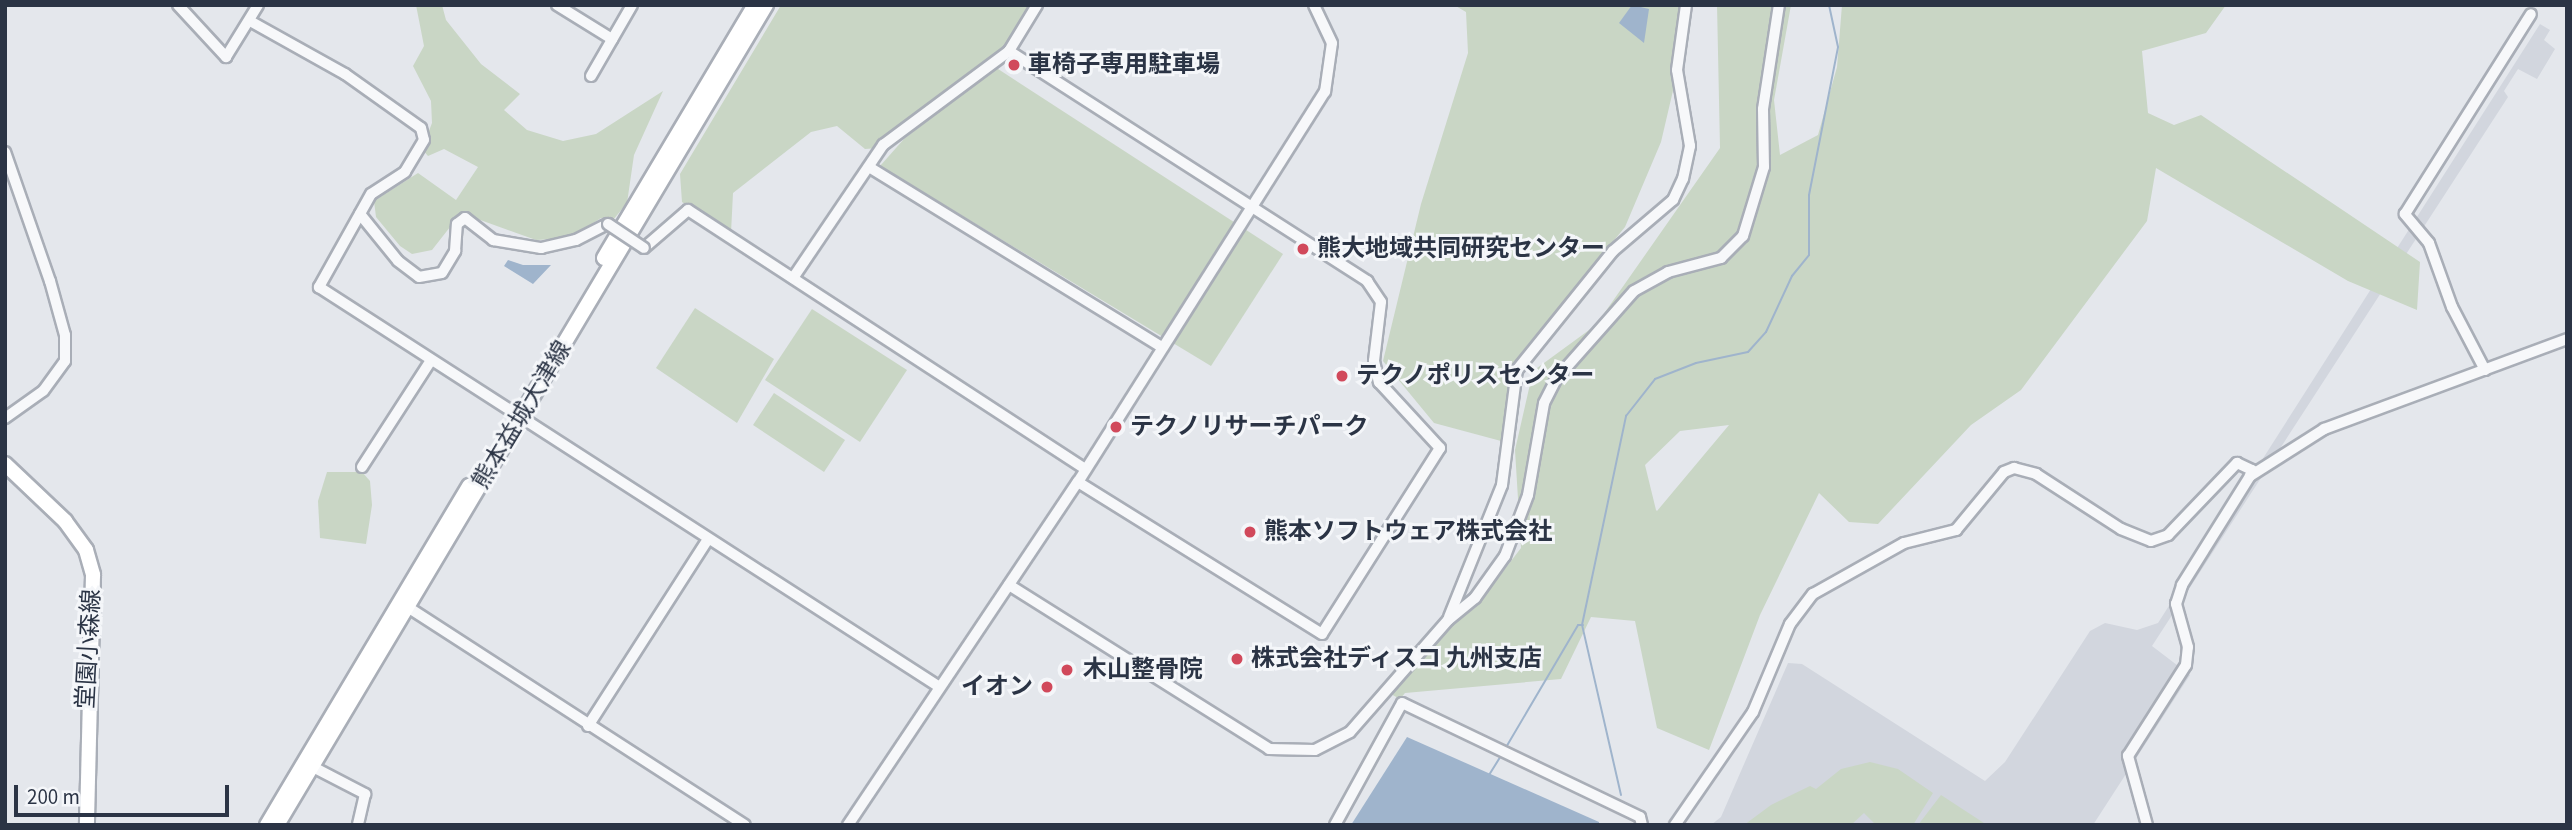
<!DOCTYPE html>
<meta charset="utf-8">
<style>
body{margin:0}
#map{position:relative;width:2572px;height:830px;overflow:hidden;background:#e4e7ec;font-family:"Source Sans 3","Noto Sans JP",sans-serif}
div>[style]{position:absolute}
.built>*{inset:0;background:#d2d6de}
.green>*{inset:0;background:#c9d6c5}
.water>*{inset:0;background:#9fb4cc}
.stream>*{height:2px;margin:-1px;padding:0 1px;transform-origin:1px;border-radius:1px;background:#9fb4cc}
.roads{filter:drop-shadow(2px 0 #a9aeb7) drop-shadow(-2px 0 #a9aeb7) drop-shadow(0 2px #a9aeb7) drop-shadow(0 -2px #a9aeb7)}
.minor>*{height:10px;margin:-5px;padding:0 5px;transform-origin:5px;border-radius:5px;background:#f7f8fa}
.major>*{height:14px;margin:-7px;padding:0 7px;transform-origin:7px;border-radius:7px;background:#fff}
.bridges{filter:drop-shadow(2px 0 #a9aeb7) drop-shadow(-2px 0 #a9aeb7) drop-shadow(0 2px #a9aeb7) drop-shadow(0 -2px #a9aeb7)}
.minor-bridge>*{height:10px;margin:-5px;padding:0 5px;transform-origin:5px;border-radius:5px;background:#f7f8fa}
.dots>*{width:19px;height:19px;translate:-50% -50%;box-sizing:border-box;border:4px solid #f4f6f9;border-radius:50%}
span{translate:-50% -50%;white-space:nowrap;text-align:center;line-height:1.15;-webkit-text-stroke:6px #f4f6f9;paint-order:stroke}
.poi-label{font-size:24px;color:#2b3445;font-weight:700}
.left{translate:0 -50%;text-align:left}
.right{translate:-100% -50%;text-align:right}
.street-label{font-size:24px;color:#2b3445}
.frame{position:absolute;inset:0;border:7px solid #2b3445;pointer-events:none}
.scale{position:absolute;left:14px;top:785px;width:215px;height:32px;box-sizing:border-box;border:4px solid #2b3445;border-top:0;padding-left:9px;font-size:21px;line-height:24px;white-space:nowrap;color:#2b3445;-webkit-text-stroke:5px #f4f6f9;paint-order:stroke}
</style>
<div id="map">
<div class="built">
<div style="clip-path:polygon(2540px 24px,2550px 30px,2544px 40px,2555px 49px,2537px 79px,2518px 69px,2504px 91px,2508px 97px,2152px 646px,2190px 675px,2093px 825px,1711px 825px,1721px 817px,1788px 663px,1802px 664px,1985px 781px,2005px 762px,2090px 631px,2105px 623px,2137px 630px,2158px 623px)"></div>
</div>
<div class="green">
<div style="clip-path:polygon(416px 5px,442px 5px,446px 20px,481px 64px,520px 94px,504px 110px,527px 130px,563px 141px,596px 134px,663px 91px,634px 155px,627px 203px,613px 220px,601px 218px,570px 238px,536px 240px,461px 213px,432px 250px,412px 254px,400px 246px,376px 217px,374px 201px,418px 173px,456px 200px,478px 167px,444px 149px,428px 156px,422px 149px,432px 123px,431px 101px,413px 66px,424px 46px)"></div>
<div style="clip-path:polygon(781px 5px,1044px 5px,1022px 43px,879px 148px,865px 149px,837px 126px,811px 132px,733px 193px,731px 233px,682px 202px,680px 174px)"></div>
<div style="clip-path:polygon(1454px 5px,1693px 5px,1661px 142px,1625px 227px,1521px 353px,1501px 441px,1434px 423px,1383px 361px,1421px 204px,1468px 53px,1466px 12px)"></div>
<div style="clip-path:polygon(evenodd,1717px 5px,1791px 5px,1774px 100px,1780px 155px,1818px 135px,1837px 67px,1842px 5px,2226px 5px,2206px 33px,2142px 51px,2148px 113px,2174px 125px,2201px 115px,2420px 262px,2417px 310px,2348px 281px,2156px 168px,2147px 221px,2021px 390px,1971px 425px,1878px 524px,1849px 522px,1819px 493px,1760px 615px,1709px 750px,1657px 728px,1635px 621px,1591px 617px,1561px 679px,1405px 693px,1400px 699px,1389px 693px,1445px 630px,1475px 608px,1521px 548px,1515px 450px,1533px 371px,1596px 325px,1720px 148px,1717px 5px,1729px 425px,1657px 511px,1656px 510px,1645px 465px,1680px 431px,1729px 425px)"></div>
<div style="clip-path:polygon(995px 67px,1283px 254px,1211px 366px,880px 166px,904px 139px)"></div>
<div style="clip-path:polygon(695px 308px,774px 359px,737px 423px,656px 368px)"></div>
<div style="clip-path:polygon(812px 309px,907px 370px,860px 442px,765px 380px)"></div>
<div style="clip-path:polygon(774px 393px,845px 440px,824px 472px,753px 425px)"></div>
<div style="clip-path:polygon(327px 472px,362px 472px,370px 481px,372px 505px,366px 544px,320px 538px,318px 501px)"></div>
<div style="clip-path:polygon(1870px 762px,1898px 769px,1933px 793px,1913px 825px,1876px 825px,1864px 813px,1851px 825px,1744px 825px,1771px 805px,1810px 786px,1816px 789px,1841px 769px)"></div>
<div style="clip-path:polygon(1941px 795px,1987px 825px,1918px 825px)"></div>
</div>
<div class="water">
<div style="clip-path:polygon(1632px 5px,1649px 9px,1644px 43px,1619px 23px)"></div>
<div style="clip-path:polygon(508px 260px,523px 265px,551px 265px,533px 284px,504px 266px)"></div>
<div style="clip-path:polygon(1407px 737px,1599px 822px,1599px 825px,1351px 825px)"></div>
</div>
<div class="stream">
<div style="left:1505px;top:749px;width:144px;rotate:-59.5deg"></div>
<div style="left:1578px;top:625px;width:5px"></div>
<div style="left:1489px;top:775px;width:22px;rotate:-58deg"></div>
<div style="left:1621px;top:795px;width:174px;rotate:-102.9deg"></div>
<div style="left:1582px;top:625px;width:214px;rotate:-78.1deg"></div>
<div style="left:1626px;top:416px;width:47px;rotate:-51.9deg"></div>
<div style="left:1655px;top:379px;width:44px;rotate:-21.3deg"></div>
<div style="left:1696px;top:363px;width:53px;rotate:-11.9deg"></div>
<div style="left:1748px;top:352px;width:27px;rotate:-48deg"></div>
<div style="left:1766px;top:332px;width:62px;rotate:-65.1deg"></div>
<div style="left:1792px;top:276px;width:27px;rotate:-51deg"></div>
<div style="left:1809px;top:255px;width:60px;rotate:-90deg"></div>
<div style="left:1809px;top:195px;width:151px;rotate:-78.9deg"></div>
<div style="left:1838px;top:47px;width:43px;rotate:-102.1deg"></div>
</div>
<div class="roads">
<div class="minor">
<div style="left:178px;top:5px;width:71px;rotate:47.3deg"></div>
<div style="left:226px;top:57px;width:61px;rotate:-58.4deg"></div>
<div style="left:557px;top:5px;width:65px;rotate:31.7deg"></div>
<div style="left:250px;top:21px;width:109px;rotate:29.2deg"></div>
<div style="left:345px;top:74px;width:93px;rotate:35.4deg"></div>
<div style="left:421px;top:128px;width:12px;rotate:76deg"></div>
<div style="left:424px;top:140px;width:37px;rotate:121deg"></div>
<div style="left:405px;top:172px;width:40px;rotate:147.1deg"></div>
<div style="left:371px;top:194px;width:107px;rotate:119.2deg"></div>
<div style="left:319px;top:287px;width:736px;rotate:32.81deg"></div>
<div style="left:1009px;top:51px;width:426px;rotate:32.7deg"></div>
<div style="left:1367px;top:281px;width:25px;rotate:56deg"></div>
<div style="left:1381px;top:302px;width:59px;rotate:96.8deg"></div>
<div style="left:1374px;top:361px;width:22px;rotate:77deg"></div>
<div style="left:1379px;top:382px;width:90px;rotate:47.3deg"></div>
<div style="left:1440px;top:448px;width:220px;rotate:122.4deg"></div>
<div style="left:1322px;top:634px;width:287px;rotate:-148.1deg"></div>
<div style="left:591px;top:76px;width:82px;rotate:-60deg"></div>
<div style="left:5px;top:152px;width:137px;rotate:70.8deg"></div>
<div style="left:50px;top:281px;width:56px;rotate:74.5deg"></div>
<div style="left:65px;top:335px;width:26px;rotate:90deg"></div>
<div style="left:65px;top:361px;width:37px;rotate:126deg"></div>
<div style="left:43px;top:391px;width:47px;rotate:144.6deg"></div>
<div style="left:869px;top:167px;width:344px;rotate:31.6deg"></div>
<div style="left:360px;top:214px;width:60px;rotate:51deg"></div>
<div style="left:398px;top:261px;width:26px;rotate:37deg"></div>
<div style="left:419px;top:277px;width:23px;rotate:-10deg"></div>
<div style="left:442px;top:273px;width:26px;rotate:-59deg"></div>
<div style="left:455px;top:251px;width:27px;rotate:-86deg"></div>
<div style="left:457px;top:224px;width:10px;rotate:-37deg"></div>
<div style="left:465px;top:218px;width:36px;rotate:38deg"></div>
<div style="left:493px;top:240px;width:49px;rotate:9.5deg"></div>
<div style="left:541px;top:248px;width:36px;rotate:-13deg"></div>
<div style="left:576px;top:240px;width:36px;rotate:-27deg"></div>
<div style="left:644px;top:248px;width:58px;rotate:-40.8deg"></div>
<div style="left:688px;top:210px;width:474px;rotate:33.1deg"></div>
<div style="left:793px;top:278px;width:161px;rotate:-55.9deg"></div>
<div style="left:883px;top:145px;width:157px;rotate:-36.7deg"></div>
<div style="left:1009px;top:51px;width:54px;rotate:-58.7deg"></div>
<div style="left:2485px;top:370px;width:71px;rotate:-117.6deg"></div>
<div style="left:2452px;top:307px;width:68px;rotate:-109.8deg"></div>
<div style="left:2429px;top:243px;width:38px;rotate:-130deg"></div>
<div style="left:2405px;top:214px;width:236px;rotate:-57.8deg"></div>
<div style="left:362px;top:467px;width:125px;rotate:-57.1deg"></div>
<div style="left:1009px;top:585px;width:307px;rotate:32.2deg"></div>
<div style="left:1269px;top:749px;width:46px;rotate:1.2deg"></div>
<div style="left:1315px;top:750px;width:39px;rotate:-27deg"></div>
<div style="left:1350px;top:732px;width:149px;rotate:-48.8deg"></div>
<div style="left:1448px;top:620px;width:35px;rotate:-39deg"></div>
<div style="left:1475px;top:598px;width:52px;rotate:-54.5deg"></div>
<div style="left:1505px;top:556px;width:65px;rotate:-69.3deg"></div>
<div style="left:1528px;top:495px;width:93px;rotate:-80.1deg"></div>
<div style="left:1544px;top:403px;width:28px;rotate:-63deg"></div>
<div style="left:1557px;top:378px;width:116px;rotate:-48.5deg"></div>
<div style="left:1634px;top:291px;width:39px;rotate:-29deg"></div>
<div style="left:1668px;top:272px;width:55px;rotate:-14.8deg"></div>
<div style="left:1721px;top:258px;width:31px;rotate:-45deg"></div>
<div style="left:1743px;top:236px;width:72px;rotate:-73.1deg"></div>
<div style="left:1764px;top:167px;width:58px;rotate:-91deg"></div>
<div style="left:1763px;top:109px;width:105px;rotate:-81.3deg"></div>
<div style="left:403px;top:604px;width:407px;rotate:32.9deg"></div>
<div style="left:1449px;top:617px;width:142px;rotate:-68.1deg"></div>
<div style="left:1502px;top:485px;width:116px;rotate:-82.6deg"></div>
<div style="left:1517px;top:370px;width:153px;rotate:-51.1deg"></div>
<div style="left:1613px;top:251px;width:79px;rotate:-40.4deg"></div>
<div style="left:1673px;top:200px;width:23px;rotate:-65deg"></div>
<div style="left:1683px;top:179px;width:34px;rotate:-78deg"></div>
<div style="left:1690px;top:146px;width:77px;rotate:-99.7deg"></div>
<div style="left:1677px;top:70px;width:66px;rotate:-82.1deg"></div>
<div style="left:588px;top:726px;width:222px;rotate:-57.3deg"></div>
<div style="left:313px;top:767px;width:59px;rotate:27.4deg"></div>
<div style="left:365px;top:794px;width:32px;rotate:103deg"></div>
<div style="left:848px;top:825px;width:413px;rotate:-56.2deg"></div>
<div style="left:1078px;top:482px;width:462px;rotate:-57.7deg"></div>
<div style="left:1325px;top:92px;width:49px;rotate:-81.9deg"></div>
<div style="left:1332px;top:43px;width:42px;rotate:-115.3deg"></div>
<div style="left:1335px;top:825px;width:139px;rotate:-61.2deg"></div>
<div style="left:1402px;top:703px;width:264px;rotate:25.6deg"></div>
<div style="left:1640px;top:817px;width:8px;rotate:76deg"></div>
<div style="left:1675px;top:825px;width:137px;rotate:-55.4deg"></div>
<div style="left:1753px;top:712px;width:95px;rotate:-67.2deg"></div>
<div style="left:1790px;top:624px;width:38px;rotate:-53deg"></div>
<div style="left:1813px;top:594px;width:104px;rotate:-29.3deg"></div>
<div style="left:1904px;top:543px;width:54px;rotate:-14deg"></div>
<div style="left:1956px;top:530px;width:75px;rotate:-50.4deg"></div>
<div style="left:2004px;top:472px;width:11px;rotate:-22deg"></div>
<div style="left:2014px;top:468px;width:23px;rotate:15deg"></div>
<div style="left:2036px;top:474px;width:101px;rotate:32.9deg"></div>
<div style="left:2121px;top:529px;width:32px;rotate:22deg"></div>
<div style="left:2151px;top:541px;width:18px;rotate:-19deg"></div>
<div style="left:2168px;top:535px;width:100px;rotate:-46.2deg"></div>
<div style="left:2237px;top:463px;width:17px;rotate:25deg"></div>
<div style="left:2252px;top:470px;width:6px;rotate:108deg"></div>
<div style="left:2147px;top:825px;width:72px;rotate:-105.4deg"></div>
<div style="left:2128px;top:756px;width:108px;rotate:-57.5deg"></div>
<div style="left:2186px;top:665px;width:18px;rotate:-84deg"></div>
<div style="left:2188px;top:647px;width:45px;rotate:-105.6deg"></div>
<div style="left:2176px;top:604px;width:20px;rotate:-72deg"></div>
<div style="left:2182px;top:585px;width:128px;rotate:-58deg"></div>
<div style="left:2250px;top:476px;width:88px;rotate:-32.4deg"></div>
<div style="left:2324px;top:429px;width:259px;rotate:-20.3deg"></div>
</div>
<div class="major">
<div style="left:604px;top:258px;width:295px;rotate:-59.2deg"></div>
<div style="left:5px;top:464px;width:83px;rotate:43.5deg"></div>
<div style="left:65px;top:521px;width:36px;rotate:54deg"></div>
<div style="left:86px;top:550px;width:26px;rotate:74deg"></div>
<div style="left:93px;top:575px;width:250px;rotate:91.4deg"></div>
<div style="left:267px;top:825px;width:395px;rotate:-59.2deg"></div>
<div style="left:277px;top:825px;width:955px;rotate:-59.19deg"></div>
</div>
</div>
<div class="bridges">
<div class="minor-bridge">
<div style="left:608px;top:224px;width:43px;rotate:33.7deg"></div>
</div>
</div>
<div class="dots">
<div style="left:1014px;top:65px;background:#d1495b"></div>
<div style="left:1303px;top:249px;background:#d1495b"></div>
<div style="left:1342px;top:376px;background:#d1495b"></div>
<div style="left:1116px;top:427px;background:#d1495b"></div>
<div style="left:1250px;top:532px;background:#d1495b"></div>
<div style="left:1237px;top:659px;background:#d1495b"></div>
<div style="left:1067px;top:670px;background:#d1495b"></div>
<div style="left:1047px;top:687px;background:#d1495b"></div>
</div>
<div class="poi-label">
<span class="left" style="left:1028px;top:65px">車椅子専用駐車場</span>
<span class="left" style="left:1317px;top:249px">熊大地域共同研究センター</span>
<span class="left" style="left:1356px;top:376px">テクノポリスセンター</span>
<span class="left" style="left:1130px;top:427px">テクノリサーチパーク</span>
<span class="left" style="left:1264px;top:532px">熊本ソフトウェア株式会社</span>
<span class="left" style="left:1251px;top:659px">株式会社ディスコ 九州支店</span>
<span class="left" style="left:1083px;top:670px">木山整骨院</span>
<span class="right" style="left:1033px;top:687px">イオン</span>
</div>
<div class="street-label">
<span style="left:522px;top:415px;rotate:-59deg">熊本益城大津線</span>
<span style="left:89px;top:649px;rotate:-87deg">堂園小森線</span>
</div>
<div class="frame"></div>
<div class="scale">200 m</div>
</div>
